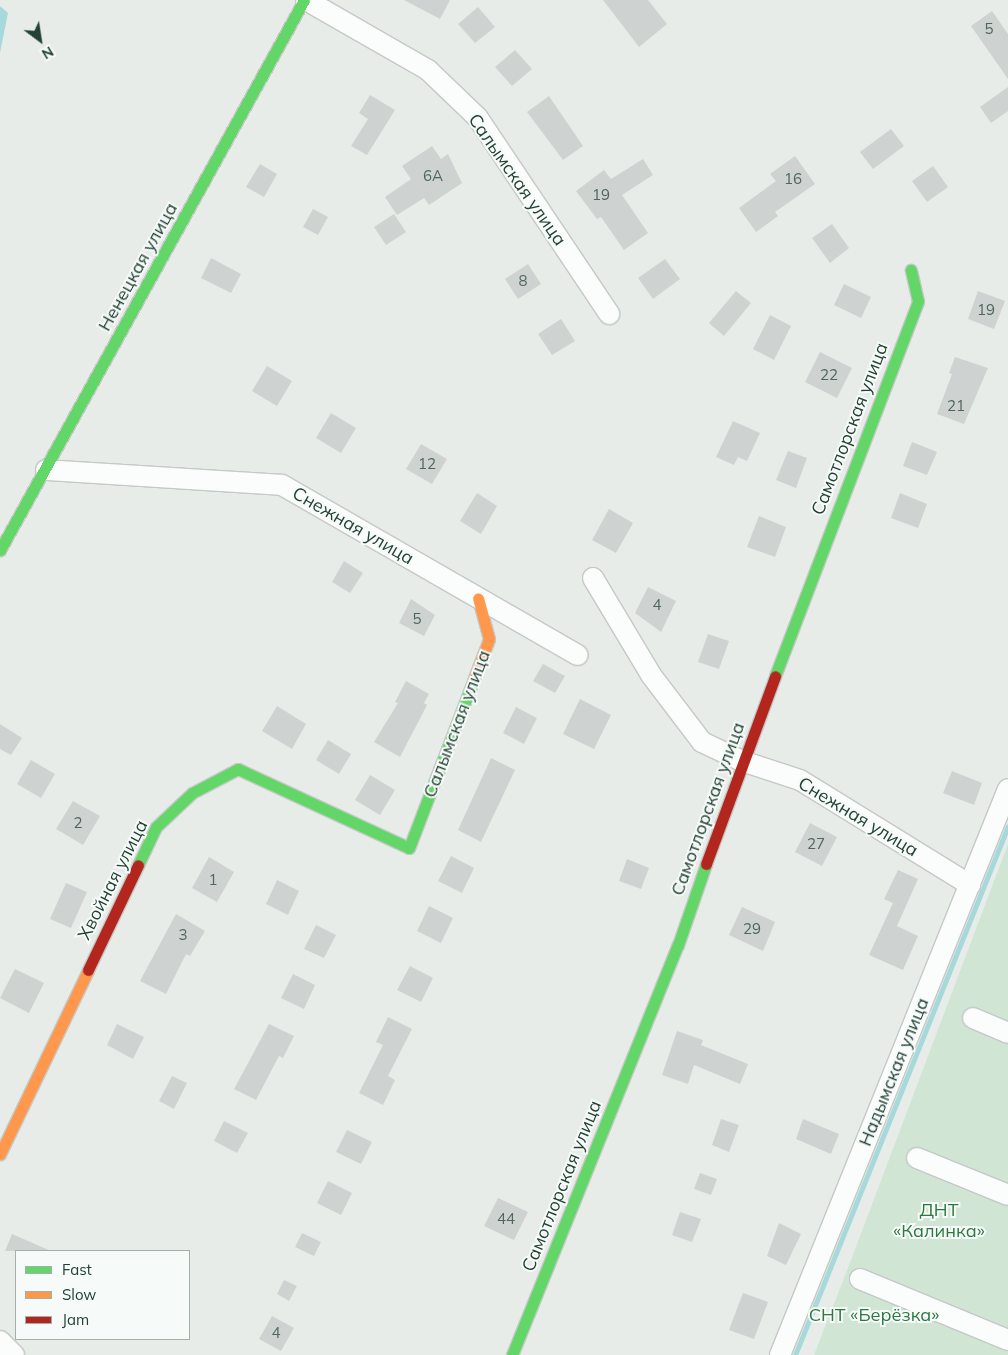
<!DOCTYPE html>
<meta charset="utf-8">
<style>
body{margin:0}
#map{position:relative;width:1008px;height:1355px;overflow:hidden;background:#e7ece9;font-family:Mulish,sans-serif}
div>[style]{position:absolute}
.green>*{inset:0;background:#d0e5d4}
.water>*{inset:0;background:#a8d9da}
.stream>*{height:5px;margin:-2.5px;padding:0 2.5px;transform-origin:2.5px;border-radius:2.5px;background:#a8d9da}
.building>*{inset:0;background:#ced3d1}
.roads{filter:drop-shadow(1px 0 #c4c9c6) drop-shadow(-1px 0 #c4c9c6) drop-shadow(0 1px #c4c9c6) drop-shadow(0 -1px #c4c9c6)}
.street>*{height:20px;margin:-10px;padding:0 10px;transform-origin:10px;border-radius:10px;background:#fbfcfc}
.fast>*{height:11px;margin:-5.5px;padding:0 5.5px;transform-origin:5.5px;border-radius:5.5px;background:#63d668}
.slow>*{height:11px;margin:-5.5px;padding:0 5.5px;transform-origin:5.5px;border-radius:5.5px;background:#ff974d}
.jam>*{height:11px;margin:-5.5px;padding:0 5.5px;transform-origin:5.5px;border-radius:5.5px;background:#b3261e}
span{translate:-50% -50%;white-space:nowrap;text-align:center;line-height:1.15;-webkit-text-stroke:4px #f6faf8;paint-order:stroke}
.number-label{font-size:15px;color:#4f665d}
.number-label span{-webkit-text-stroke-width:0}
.street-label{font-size:18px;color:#244135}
.park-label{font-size:18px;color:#2d7841}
.legend{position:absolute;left:15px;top:1250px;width:175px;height:90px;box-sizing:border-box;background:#f6faf8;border:1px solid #a2b0aa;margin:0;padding:6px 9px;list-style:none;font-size:15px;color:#244135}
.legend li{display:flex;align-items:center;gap:10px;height:25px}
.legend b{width:25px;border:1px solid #a2b0aa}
.north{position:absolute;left:15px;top:15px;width:50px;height:50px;-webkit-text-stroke:4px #f6faf8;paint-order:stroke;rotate:149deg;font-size:14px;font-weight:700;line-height:20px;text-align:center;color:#244135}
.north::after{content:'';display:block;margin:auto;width:18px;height:22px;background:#244135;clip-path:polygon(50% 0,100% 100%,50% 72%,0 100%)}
</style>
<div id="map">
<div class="green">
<div style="clip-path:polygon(1008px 844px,1008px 1355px,814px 1355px,851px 1260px)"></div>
</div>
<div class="water">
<div style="clip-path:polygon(0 6px,8px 13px,0 53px)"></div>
</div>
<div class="stream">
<div style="left:795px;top:1355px;width:570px;rotate:-68.07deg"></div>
</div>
<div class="building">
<div style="clip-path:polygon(404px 0,450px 0,440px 19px)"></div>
<div style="clip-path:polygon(603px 0,648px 0,667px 24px,639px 47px)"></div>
<div style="clip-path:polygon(478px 7px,495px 27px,475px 43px,458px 24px)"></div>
<div style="clip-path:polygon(992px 11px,1008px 34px,1008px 79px,971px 26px)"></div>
<div style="clip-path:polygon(515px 50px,532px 69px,512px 86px,495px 67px)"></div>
<div style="clip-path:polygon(1008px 87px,1008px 111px,991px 123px,980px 107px)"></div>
<div style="clip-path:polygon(370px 95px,395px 110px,367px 155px,351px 146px,368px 119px,359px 113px)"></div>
<div style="clip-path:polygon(549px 96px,583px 146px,563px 160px,527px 112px)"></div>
<div style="clip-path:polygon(891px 129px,904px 146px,873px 169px,860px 152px)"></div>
<div style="clip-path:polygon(432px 146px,441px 159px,448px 154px,462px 183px,429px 205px,424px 198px,397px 215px,385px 197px,411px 179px,402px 166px)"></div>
<div style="clip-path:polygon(795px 156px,815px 184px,775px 212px,778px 216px,756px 232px,739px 208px,776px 181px,770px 174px)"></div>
<div style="clip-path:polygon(643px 159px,653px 175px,622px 195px,648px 233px,624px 250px,601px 217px,597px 219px,576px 191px,604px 170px,611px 179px)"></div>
<div style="clip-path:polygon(260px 164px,277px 174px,264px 197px,246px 187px)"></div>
<div style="clip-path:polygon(933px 166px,948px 187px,927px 202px,912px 181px)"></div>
<div style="clip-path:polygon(313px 209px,328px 217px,318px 235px,303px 227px)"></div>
<div style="clip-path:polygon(394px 214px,406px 232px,386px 245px,374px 227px)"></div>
<div style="clip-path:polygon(832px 224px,849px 248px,830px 263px,812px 238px)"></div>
<div style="clip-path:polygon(211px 258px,241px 274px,231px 293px,201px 278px)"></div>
<div style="clip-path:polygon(665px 259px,680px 279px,653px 299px,638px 278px)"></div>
<div style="clip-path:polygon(528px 264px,541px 284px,518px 299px,505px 279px)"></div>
<div style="clip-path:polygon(844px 284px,871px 297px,861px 318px,834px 305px)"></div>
<div style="clip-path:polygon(736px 291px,751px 303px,724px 336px,709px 323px)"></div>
<div style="clip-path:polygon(978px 291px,1005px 301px,994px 329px,968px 319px)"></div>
<div style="clip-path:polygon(770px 315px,791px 326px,774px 360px,753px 349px)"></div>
<div style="clip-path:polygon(561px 319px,575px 341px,552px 355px,538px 334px)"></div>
<div style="clip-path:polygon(820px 352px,852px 368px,837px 398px,805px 382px)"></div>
<div style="clip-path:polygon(955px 357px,988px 368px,964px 424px,937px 414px,952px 374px,949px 373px)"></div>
<div style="clip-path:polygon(267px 366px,292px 381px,277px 406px,252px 391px)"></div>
<div style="clip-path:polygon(331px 413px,356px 428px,341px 453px,316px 438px)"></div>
<div style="clip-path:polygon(733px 421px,760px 433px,747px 461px,738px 457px,734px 465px,716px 457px)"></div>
<div style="clip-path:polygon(912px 442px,937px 452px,927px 475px,903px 466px)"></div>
<div style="clip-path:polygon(421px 444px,447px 459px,432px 484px,406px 469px)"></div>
<div style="clip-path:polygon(788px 451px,807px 458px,796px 488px,776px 480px)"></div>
<div style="clip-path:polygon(477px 493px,497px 506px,481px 534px,460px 521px)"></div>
<div style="clip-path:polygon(900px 493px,927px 504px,918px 528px,891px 518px)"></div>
<div style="clip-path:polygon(609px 509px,633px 523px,616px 553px,592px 540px)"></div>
<div style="clip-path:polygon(759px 516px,786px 527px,775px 557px,747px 547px)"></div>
<div style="clip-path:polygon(344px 561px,363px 573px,350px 593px,332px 582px)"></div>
<div style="clip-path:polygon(648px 587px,676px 601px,661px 632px,635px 613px)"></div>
<div style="clip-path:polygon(411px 599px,435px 615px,424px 636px,399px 623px)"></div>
<div style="clip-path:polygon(708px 634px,729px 641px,719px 669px,698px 662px)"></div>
<div style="clip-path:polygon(543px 664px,565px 676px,555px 693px,533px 681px)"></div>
<div style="clip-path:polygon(406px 681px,429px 694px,424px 703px,427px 705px,400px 757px,374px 742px,398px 703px,395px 702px)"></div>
<div style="clip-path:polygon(580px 699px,611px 715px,594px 749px,563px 734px)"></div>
<div style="clip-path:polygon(277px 706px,306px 724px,292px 749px,262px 731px)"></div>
<div style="clip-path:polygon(516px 707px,537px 718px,524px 744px,503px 733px)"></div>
<div style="clip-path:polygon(0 724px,22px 738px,11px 755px,0 749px)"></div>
<div style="clip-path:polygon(328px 740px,351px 754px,339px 774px,316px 760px)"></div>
<div style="clip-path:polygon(491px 758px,515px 770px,481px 842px,458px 830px)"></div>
<div style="clip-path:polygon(31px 760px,55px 774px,41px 798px,17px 784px)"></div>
<div style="clip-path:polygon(952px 771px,982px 783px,974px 805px,943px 793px)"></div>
<div style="clip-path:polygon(370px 775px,395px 790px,380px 815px,355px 800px)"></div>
<div style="clip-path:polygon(73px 801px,100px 816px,83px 845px,56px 829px)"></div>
<div style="clip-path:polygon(810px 823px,837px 837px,822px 866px,795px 852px)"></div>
<div style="clip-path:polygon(451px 856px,474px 868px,462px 893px,438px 881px)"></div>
<div style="clip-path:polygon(209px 857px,234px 872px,217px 902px,192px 888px)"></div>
<div style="clip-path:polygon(627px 859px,649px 868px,641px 889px,619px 881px)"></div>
<div style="clip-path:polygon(898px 870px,918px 879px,897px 926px,918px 936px,903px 970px,869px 955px,893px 903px,884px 899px)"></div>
<div style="clip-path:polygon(277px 880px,299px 891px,288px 915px,266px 904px)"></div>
<div style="clip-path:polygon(66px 883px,87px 892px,71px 928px,50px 919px)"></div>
<div style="clip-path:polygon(429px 906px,453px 918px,441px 943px,417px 931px)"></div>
<div style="clip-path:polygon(742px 907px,775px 922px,763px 951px,729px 935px)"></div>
<div style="clip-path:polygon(176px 914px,205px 931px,190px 956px,186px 954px,166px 994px,140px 981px)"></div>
<div style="clip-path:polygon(316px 925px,336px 935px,324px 958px,304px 949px)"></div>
<div style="clip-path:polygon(410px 966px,433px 978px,421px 1002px,397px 990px)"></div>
<div style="clip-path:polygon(15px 969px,44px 983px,29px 1013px,0 998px)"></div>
<div style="clip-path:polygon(293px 974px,315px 985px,304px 1009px,281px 998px)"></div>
<div style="clip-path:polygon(388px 1017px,412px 1029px,388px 1076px,395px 1080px,383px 1105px,359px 1093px,383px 1045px,376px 1042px)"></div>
<div style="clip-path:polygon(117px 1024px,144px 1037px,133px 1059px,107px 1045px)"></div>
<div style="clip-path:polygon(269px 1024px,294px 1036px,283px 1058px,279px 1056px,256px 1100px,234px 1089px)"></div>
<div style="clip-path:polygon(677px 1031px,703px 1040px,701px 1045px,748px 1064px,740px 1084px,694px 1065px,688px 1084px,662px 1075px)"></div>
<div style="clip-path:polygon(172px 1076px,187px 1083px,174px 1109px,159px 1101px)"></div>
<div style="clip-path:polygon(721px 1119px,739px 1125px,729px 1152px,712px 1145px)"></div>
<div style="clip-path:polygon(803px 1119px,839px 1134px,831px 1154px,796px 1139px)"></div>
<div style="clip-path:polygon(224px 1121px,248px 1133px,237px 1153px,214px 1141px)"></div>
<div style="clip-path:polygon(347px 1130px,372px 1142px,361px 1164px,336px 1152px)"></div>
<div style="clip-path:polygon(700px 1173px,717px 1179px,711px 1195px,694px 1189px)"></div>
<div style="clip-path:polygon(328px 1181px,352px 1193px,341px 1215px,317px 1203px)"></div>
<div style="clip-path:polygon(498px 1198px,528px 1212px,514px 1240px,484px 1226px)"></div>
<div style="clip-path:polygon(680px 1212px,701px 1219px,692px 1242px,672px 1235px)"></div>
<div style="clip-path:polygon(779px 1223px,801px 1234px,786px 1265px,767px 1256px)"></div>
<div style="clip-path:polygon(302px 1233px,321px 1242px,314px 1256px,295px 1247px)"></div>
<div style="clip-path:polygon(12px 1234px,51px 1251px,5px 1251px)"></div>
<div style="clip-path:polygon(284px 1280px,297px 1286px,289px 1301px,277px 1294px)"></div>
<div style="clip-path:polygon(743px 1293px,768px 1302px,754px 1339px,729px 1330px)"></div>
<div style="clip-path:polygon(272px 1316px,294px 1328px,281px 1351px,259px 1339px)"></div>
</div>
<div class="roads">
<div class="street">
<div style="left:306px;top:0;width:141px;rotate:29.8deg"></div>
<div style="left:428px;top:70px;width:69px;rotate:43.8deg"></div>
<div style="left:478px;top:118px;width:236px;rotate:56.2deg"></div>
<div style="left:46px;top:470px;width:236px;rotate:3.6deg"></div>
<div style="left:282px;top:485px;width:341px;rotate:29.9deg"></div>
<div style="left:593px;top:578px;width:113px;rotate:59.1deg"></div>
<div style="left:651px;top:675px;width:84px;rotate:52.7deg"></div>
<div style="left:702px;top:742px;width:44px;rotate:25.4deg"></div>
<div style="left:742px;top:761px;width:61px;rotate:18.1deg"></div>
<div style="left:800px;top:780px;width:200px;rotate:31.7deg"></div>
<div style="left:973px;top:1018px;width:38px;rotate:23deg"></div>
<div style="left:917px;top:1158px;width:98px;rotate:22.1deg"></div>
<div style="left:860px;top:1279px;width:160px;rotate:22.4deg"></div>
<div style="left:0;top:1341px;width:20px;rotate:45deg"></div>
<div style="left:780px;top:1355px;width:610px;rotate:-68.06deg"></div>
</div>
<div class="fast">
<div style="left:0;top:550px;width:628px;rotate:-61.07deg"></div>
<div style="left:775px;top:676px;width:401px;rotate:-69.1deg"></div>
<div style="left:918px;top:301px;width:32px;rotate:-103deg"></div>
<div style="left:138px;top:865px;width:42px;rotate:-64.7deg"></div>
<div style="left:156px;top:827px;width:50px;rotate:-43.4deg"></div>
<div style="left:192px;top:793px;width:52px;rotate:-27.6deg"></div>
<div style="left:238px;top:769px;width:188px;rotate:24.8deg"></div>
<div style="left:409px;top:848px;width:179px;rotate:-69deg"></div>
<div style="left:512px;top:1355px;width:442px;rotate:-68deg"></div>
<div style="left:678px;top:945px;width:86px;rotate:-70.9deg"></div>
</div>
<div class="slow">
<div style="left:473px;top:681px;width:45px;rotate:-69.1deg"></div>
<div style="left:489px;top:639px;width:42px;rotate:-105deg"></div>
<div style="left:0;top:1154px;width:204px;rotate:-64.4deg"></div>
</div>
<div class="jam">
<div style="left:706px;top:864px;width:200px;rotate:-69.8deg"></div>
<div style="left:88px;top:970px;width:116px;rotate:-64.5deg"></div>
</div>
</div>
<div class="number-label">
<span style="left:989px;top:29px">5</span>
<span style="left:433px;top:176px">6А</span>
<span style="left:793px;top:179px">16</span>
<span style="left:601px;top:195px">19</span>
<span style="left:523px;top:281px">8</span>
<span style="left:986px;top:310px">19</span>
<span style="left:829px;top:375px">22</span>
<span style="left:956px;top:406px">21</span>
<span style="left:427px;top:464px">12</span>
<span style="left:657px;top:605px">4</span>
<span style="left:417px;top:619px">5</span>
<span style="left:78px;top:823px">2</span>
<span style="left:816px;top:844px">27</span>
<span style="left:213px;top:880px">1</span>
<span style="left:752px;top:929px">29</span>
<span style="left:183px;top:935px">3</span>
<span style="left:506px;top:1219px">44</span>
<span style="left:276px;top:1333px">4</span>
</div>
<div class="street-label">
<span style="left:517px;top:180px;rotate:55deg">Салымская улица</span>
<span style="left:138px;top:267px;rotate:-61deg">Ненецкая улица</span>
<span style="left:850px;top:429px;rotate:-69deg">Самотлорская улица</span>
<span style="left:353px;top:526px;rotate:30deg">Снежная улица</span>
<span style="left:457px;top:724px;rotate:-69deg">Салымская улица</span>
<span style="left:708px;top:809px;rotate:-70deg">Самотлорская улица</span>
<span style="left:858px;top:817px;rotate:31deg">Снежная улица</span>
<span style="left:113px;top:880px;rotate:-63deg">Хвойная улица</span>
<span style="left:894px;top:1072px;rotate:-68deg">Надымская улица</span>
<span style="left:562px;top:1186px;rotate:-68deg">Самотлорская улица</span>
</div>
<div class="park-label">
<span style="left:939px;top:1221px">ДНТ<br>«Калинка»</span>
<span style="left:874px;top:1315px">СНТ «Берёзка»</span>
</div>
<ul class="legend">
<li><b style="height:6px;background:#63d668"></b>Fast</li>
<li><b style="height:6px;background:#ff974d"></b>Slow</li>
<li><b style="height:6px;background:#b3261e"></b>Jam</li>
</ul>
<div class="north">N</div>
</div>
